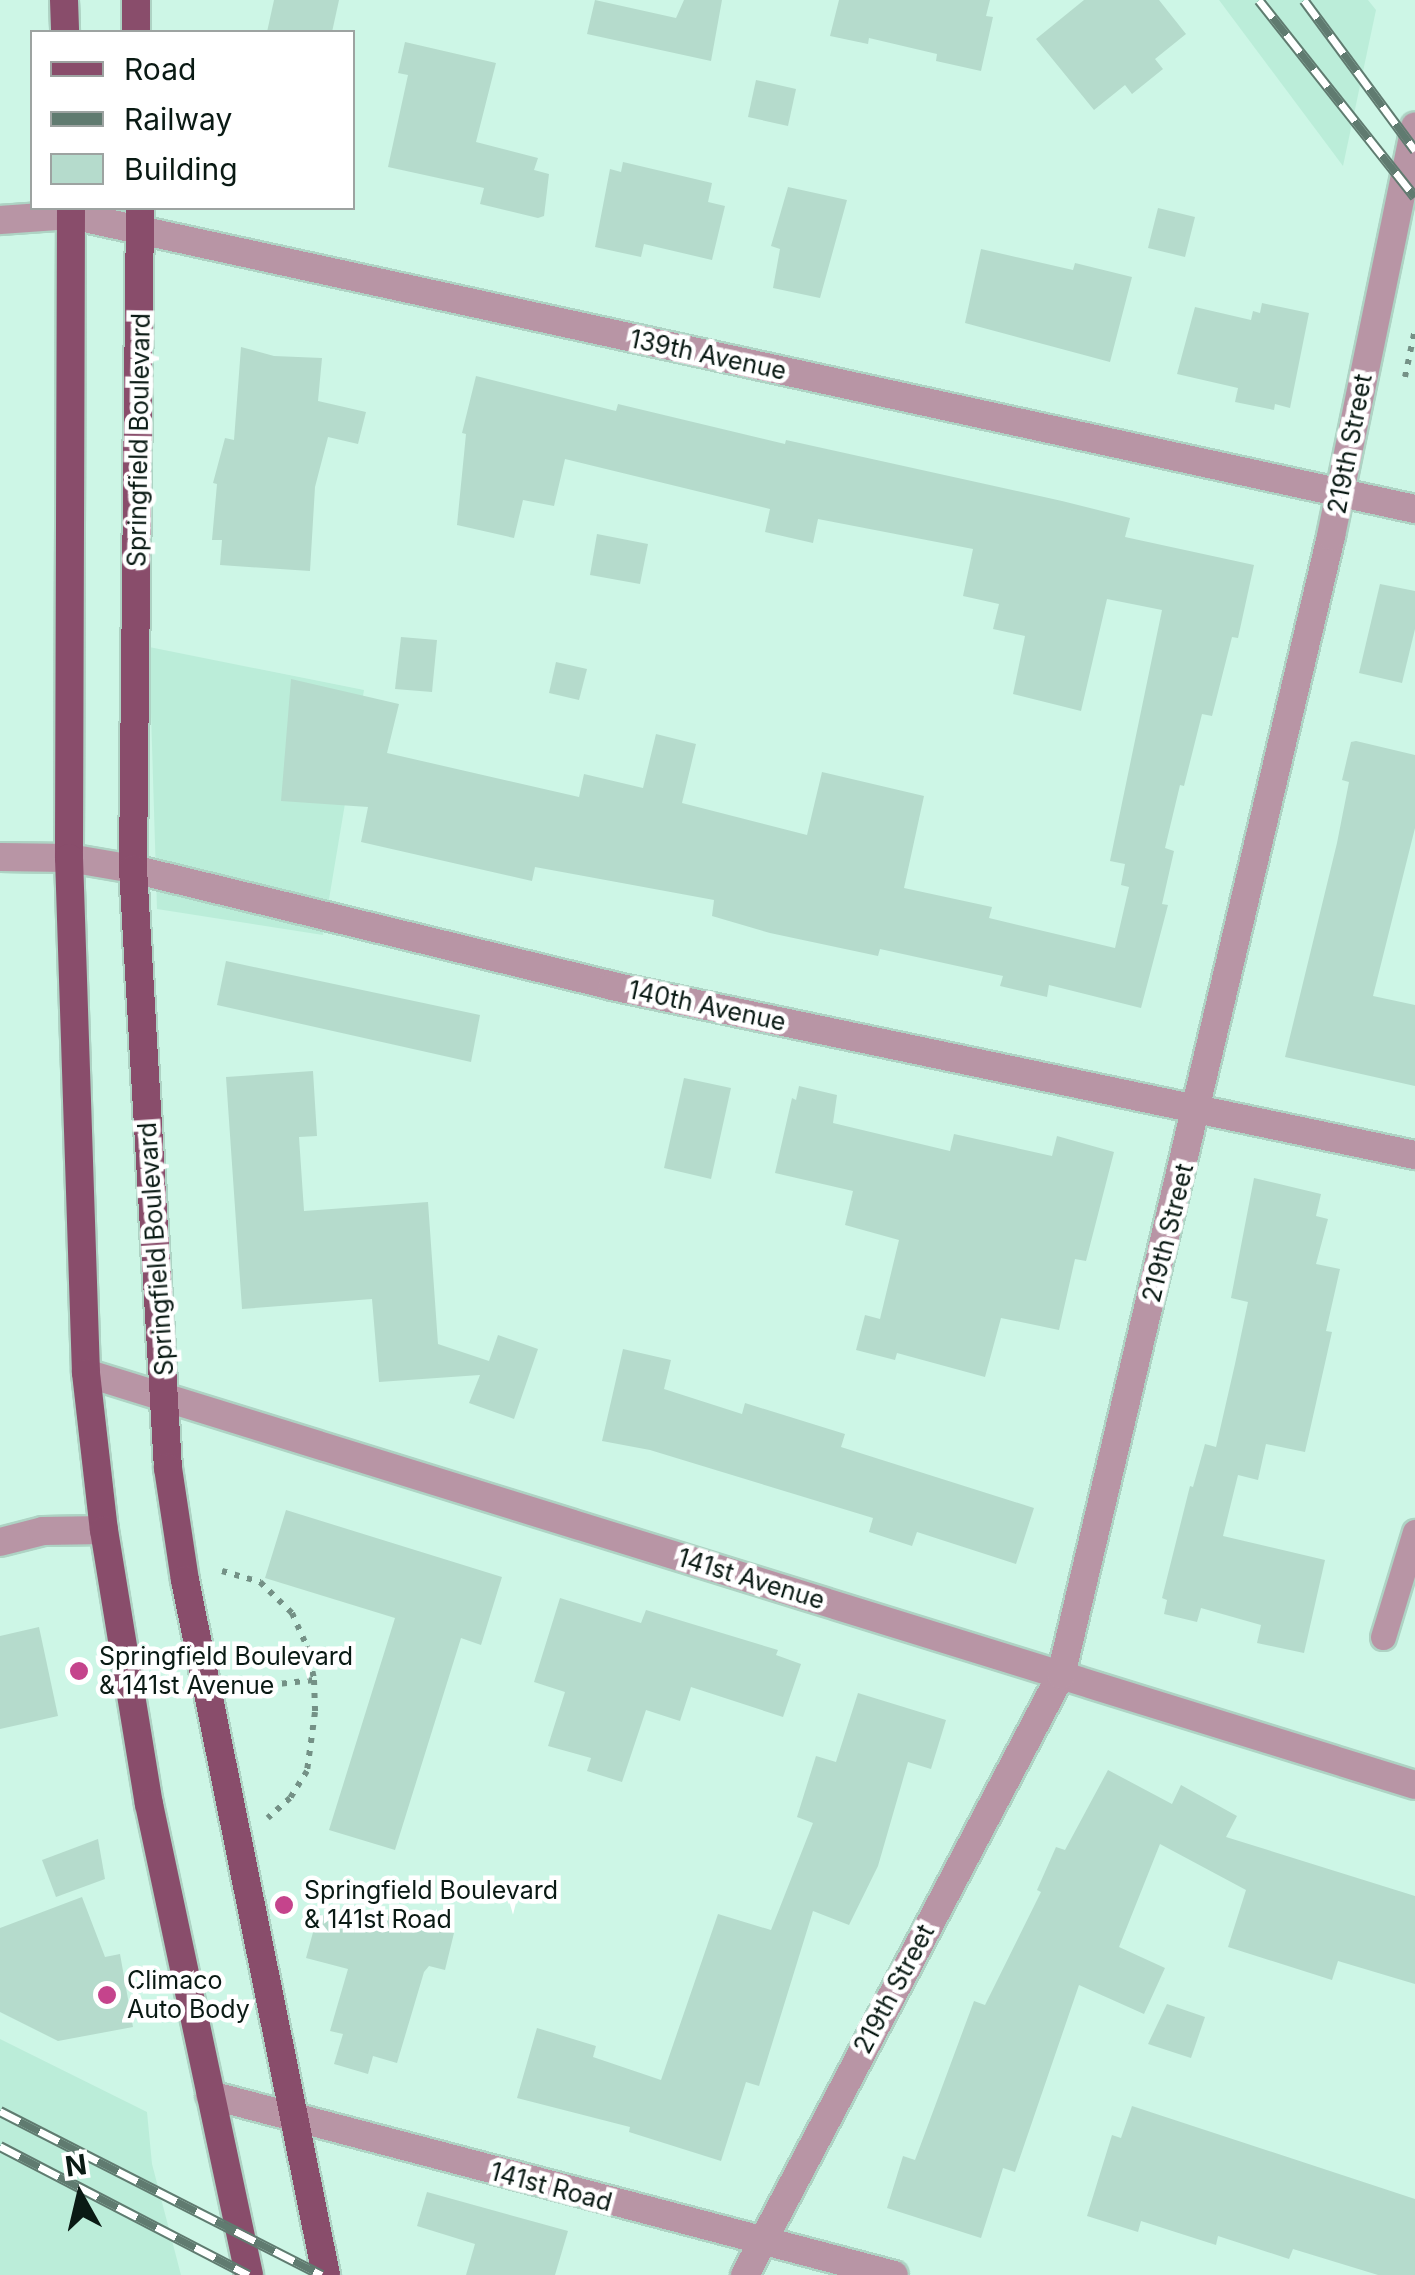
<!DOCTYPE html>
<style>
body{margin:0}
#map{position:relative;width:1415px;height:2275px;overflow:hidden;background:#cdf6e6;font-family:Inter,sans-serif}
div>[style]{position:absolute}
.built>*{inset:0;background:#bbedd9}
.building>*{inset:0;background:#b5dbcc}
.path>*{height:6px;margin-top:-3px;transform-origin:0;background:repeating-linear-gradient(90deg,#749186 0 5px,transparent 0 13px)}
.roads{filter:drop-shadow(2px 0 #aed3c4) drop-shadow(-2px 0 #aed3c4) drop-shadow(0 2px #aed3c4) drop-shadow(0 -2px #aed3c4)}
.service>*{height:25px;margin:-12.5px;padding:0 12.5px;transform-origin:12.5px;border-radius:12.5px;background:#b895a5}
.minor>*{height:28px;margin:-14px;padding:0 14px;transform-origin:14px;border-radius:14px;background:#b895a5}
.primary>*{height:28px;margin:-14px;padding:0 14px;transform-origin:14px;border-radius:14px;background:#894d6b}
.rail>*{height:11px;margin-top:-5.5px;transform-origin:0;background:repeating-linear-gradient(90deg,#fff 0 22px,#607b70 0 44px);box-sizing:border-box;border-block:2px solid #607b70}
.dots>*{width:28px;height:28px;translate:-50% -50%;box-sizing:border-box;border:5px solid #fff;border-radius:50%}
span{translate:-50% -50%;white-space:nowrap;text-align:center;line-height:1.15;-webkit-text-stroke:9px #fff;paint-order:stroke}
.street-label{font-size:25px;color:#0a1a14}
.poi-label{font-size:25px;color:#0a1a14}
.left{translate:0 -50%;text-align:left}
.legend{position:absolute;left:30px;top:30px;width:325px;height:180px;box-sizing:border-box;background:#fff;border:2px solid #9da3a1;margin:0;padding:12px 18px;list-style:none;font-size:30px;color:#0a1a14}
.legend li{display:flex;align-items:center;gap:20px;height:50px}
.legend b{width:50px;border:2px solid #9da3a1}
.north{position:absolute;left:30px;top:2145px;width:100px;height:100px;-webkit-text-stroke:8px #fff;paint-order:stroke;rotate:352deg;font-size:28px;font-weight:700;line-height:40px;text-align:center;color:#0a1a14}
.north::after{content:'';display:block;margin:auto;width:35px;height:45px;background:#0a1a14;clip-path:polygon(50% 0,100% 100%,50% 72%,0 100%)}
</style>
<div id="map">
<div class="built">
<div style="clip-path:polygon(1219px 0,1368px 0,1376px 10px,1343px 166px)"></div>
<div style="clip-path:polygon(149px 647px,364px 690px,323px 935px,157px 909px)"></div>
<div style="clip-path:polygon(0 2039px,147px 2112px,152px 2164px,181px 2275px,0 2275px)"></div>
</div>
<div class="building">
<div style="clip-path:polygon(274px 0,339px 0,332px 32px,267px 32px)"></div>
<div style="clip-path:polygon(595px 0,676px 18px,684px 0,722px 0,711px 61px,587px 34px)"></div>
<div style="clip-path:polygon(839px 0,990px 0,986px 16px,993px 17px,981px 71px,936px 61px,937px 54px,869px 38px,868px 44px,830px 36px)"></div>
<div style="clip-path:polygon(1084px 0,1159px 0,1186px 34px,1155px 59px,1163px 69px,1132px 94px,1125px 85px,1094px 110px,1036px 39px)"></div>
<div style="clip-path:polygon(405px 42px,496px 63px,476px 142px,538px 158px,534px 170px,549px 174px,544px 216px,538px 218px,480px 204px,484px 188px,388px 167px,408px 75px,398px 73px)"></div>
<div style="clip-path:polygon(756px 80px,796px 89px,788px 126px,748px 117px)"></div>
<div style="clip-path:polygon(623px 162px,712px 183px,708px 202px,725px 206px,712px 260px,644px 244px,641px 257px,595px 247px,610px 169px,621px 172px)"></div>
<div style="clip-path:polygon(788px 187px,847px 200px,820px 298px,773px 288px,780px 249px,771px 246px)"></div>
<div style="clip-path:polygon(1158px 208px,1195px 217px,1185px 257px,1148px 248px)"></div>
<div style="clip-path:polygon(981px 249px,1073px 270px,1075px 263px,1132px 277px,1110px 362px,965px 323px)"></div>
<div style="clip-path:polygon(1262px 303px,1309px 313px,1290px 408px,1275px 404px,1274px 410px,1235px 402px,1238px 388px,1177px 374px,1195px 307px,1251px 320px,1253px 311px,1260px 313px)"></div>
<div style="clip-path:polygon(241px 347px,274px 356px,322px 358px,318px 401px,366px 412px,358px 444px,328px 437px,315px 487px,310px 571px,220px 565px,222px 540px,212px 540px,217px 484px,213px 483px,225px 438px,234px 440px)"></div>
<div style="clip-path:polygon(476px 376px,616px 411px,618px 404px,785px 444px,786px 440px,1062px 501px,1130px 518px,1125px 537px,1254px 565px,1238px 638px,1232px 637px,1212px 716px,1202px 714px,1184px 786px,1180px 785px,1165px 848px,1174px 851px,1162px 904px,1168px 905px,1141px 1008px,1049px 985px,1047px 997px,1000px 986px,1003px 976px,880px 949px,878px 956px,770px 933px,712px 916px,714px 900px,535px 867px,532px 881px,361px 842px,368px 807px,281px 801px,291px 679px,399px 704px,387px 753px,579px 797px,584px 774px,643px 788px,656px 734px,696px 744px,682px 803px,807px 835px,822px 772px,924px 796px,904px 888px,992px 907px,989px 918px,1115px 948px,1129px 887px,1121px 885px,1125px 864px,1110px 861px,1162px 610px,1107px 599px,1081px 711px,1013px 694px,1025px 636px,993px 629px,999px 604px,963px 596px,973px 549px,818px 519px,813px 543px,765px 532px,770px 509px,565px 459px,554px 506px,523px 500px,514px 538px,457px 525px,466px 434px,462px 433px)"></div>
<div style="clip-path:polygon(597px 534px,648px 544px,640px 584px,590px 575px)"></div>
<div style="clip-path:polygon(1380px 584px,1415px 591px,1415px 629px,1402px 683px,1359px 673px)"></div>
<div style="clip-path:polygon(401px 637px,437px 640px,432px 692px,395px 689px)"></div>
<div style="clip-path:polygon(556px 662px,587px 669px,579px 700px,549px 693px)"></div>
<div style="clip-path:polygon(1356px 741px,1415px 755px,1415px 828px,1373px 996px,1415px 1005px,1415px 1086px,1285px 1057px,1337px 843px,1349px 782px,1342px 780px,1351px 742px)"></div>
<div style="clip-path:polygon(226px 961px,480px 1015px,471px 1062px,217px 1005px)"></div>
<div style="clip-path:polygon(313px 1071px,317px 1136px,299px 1137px,304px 1211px,428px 1202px,438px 1344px,489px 1361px,498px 1335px,538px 1349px,514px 1419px,469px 1403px,480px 1375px,379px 1382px,372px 1299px,242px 1309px,226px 1077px)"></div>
<div style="clip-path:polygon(684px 1078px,731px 1088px,711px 1179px,664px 1168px)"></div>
<div style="clip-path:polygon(799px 1086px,837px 1095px,833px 1123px,950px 1151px,954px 1134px,1052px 1156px,1057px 1136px,1114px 1152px,1086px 1261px,1075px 1259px,1059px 1330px,1001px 1318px,985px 1377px,897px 1353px,895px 1360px,856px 1350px,865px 1315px,880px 1319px,899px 1240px,845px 1225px,853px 1191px,775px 1173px,792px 1098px,796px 1100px)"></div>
<div style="clip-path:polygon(1254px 1178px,1321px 1194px,1316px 1216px,1328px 1219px,1316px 1264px,1340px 1269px,1326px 1331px,1332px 1332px,1305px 1452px,1266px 1444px,1258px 1480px,1238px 1475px,1223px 1536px,1325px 1560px,1304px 1653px,1257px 1643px,1261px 1625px,1201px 1608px,1197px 1622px,1164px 1614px,1167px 1600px,1162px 1598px,1190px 1486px,1193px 1487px,1205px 1444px,1216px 1447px,1235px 1364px,1248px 1302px,1231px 1298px)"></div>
<div style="clip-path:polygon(623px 1349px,671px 1360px,664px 1389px,742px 1414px,745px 1403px,845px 1434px,841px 1447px,1034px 1508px,1016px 1564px,917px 1532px,912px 1546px,869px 1532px,873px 1518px,650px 1450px,602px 1441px)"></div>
<div style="clip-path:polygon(286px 1510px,502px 1577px,481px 1645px,461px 1638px,395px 1850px,329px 1830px,395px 1618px,265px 1578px)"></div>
<div style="clip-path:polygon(560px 1598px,641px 1623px,646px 1610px,778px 1650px,776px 1655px,801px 1664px,783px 1717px,691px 1687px,680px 1721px,646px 1710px,622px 1782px,587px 1771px,591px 1758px,548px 1746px,565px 1692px,534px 1682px)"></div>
<div style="clip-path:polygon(39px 1627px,58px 1716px,0 1729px,0 1636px)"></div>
<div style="clip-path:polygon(858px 1693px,946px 1720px,931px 1769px,908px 1762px,878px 1866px,849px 1925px,813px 1911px,759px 2086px,746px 2082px,721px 2161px,629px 2132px,630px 2127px,517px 2098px,537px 2028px,596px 2046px,593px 2057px,661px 2080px,718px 1914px,771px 1930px,813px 1823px,797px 1817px,816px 1756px,836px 1762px)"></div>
<div style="clip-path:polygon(1108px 1770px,1172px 1804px,1181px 1785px,1237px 1816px,1226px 1837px,1415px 1896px,1415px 1984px,1338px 1961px,1332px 1980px,1228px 1947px,1246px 1890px,1160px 1844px,1119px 1947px,1165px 1968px,1144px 2014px,1079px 1985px,1015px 2172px,1003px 2168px,981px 2238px,887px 2208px,903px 2156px,915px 2160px,974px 2001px,985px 2005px,1041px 1892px,1037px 1890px,1056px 1847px,1065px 1850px)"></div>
<div style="clip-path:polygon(98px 1839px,105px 1879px,56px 1897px,42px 1860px)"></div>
<div style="clip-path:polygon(82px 1897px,105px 1957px,120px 1954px,133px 2027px,58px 2041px,0 2012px,0 1928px)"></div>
<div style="clip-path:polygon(367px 1910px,454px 1933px,445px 1970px,429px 1966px,424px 1972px,397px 2063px,373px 2056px,368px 2074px,334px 2064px,343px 2034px,330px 2031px,348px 1969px,306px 1958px,318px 1914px,362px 1926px)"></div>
<div style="clip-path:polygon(1167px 2004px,1205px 2017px,1191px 2058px,1148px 2044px)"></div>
<div style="clip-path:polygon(1132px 2106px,1415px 2199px,1415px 2275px,1378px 2275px,1293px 2249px,1289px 2259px,1218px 2236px,1216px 2245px,1141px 2221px,1138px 2232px,1087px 2216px,1112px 2135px,1121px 2138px)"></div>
<div style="clip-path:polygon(427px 2192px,568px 2231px,555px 2275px,466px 2275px,475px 2244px,417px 2226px)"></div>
</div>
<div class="path">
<div style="left:1405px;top:377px;width:49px;rotate:-78.2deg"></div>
<div style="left:222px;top:1571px;width:40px;rotate:16deg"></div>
<div style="left:260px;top:1582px;width:45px;rotate:44.1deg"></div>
<div style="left:292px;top:1613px;width:36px;rotate:66deg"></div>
<div style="left:307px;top:1646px;width:35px;rotate:78deg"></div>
<div style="left:314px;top:1680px;width:32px;rotate:88deg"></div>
<div style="left:315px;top:1712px;width:60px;rotate:97.7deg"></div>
<div style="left:307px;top:1771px;width:32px;rotate:122deg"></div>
<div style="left:290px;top:1798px;width:30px;rotate:138deg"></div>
<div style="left:243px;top:1688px;width:71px;rotate:-6.4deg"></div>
</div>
<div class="roads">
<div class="service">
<div style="left:1383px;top:1637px;width:110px;rotate:-73.1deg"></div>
</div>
<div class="minor">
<div style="left:0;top:220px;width:71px;rotate:-4deg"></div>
<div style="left:71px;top:215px;width:1376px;rotate:12.34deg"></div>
<div style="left:0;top:857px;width:69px;rotate:0.8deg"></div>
<div style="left:69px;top:858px;width:65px;rotate:9.8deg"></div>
<div style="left:133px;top:869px;width:493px;rotate:13.7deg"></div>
<div style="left:612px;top:986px;width:821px;rotate:11.89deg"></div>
<div style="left:86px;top:1373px;width:1391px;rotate:17.22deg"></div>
<div style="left:0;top:1542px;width:44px;rotate:-14.3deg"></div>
<div style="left:43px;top:1531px;width:61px;rotate:-0.9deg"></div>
<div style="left:210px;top:2095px;width:707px;rotate:14.74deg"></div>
<div style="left:745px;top:2275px;width:678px;rotate:-62.23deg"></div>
<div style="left:1061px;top:1675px;width:1171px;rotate:-76.66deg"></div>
<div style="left:1331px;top:536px;width:418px;rotate:-78.4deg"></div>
</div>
<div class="primary">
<div style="left:64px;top:0;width:32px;rotate:88deg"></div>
<div style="left:136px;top:0;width:32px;rotate:90deg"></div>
<div style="left:71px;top:208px;width:650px;rotate:90.18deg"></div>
<div style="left:69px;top:858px;width:515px;rotate:88.11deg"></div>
<div style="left:86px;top:1373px;width:158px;rotate:83.5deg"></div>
<div style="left:104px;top:1530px;width:278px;rotate:80.7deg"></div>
<div style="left:149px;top:1804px;width:481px;rotate:78deg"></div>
<div style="left:140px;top:208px;width:661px;rotate:90.61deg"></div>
<div style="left:133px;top:869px;width:600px;rotate:86.66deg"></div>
<div style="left:168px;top:1468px;width:113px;rotate:81.4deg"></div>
<div style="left:185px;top:1580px;width:709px;rotate:78.53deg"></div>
</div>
</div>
<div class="rail">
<div style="left:1259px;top:0;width:251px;rotate:51.6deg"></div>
<div style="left:1304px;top:0;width:187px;rotate:53.5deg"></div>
<div style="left:0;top:2111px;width:361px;rotate:27deg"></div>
<div style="left:0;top:2146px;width:280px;rotate:27.4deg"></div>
</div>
<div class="dots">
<div style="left:79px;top:1671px;background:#c5448c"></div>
<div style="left:284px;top:1905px;background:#c5448c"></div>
<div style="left:107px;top:1995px;background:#c5448c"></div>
</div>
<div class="street-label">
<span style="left:708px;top:355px;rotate:12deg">139th Avenue</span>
<span style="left:139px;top:440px;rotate:-89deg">Springfield Boulevard</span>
<span style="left:1350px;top:444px;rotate:-79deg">219th Street</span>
<span style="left:707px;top:1006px;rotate:12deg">140th Avenue</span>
<span style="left:1168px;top:1233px;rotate:-76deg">219th Street</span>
<span style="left:156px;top:1249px;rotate:-94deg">Springfield Boulevard</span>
<span style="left:751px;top:1579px;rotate:17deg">141st Avenue</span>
<span style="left:894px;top:1989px;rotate:-62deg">219th Street</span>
<span style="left:551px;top:2187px;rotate:15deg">141st Road</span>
</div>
<div class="poi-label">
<span class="left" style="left:99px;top:1671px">Springfield Boulevard<br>&amp; 141st Avenue</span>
<span class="left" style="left:304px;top:1905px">Springfield Boulevard<br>&amp; 141st Road</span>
<span class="left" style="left:127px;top:1995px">Climaco<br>Auto Body</span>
</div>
<ul class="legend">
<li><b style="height:12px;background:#894d6b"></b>Road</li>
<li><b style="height:12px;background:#607b70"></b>Railway</li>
<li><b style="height:28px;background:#b5dbcc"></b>Building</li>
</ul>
<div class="north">N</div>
</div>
